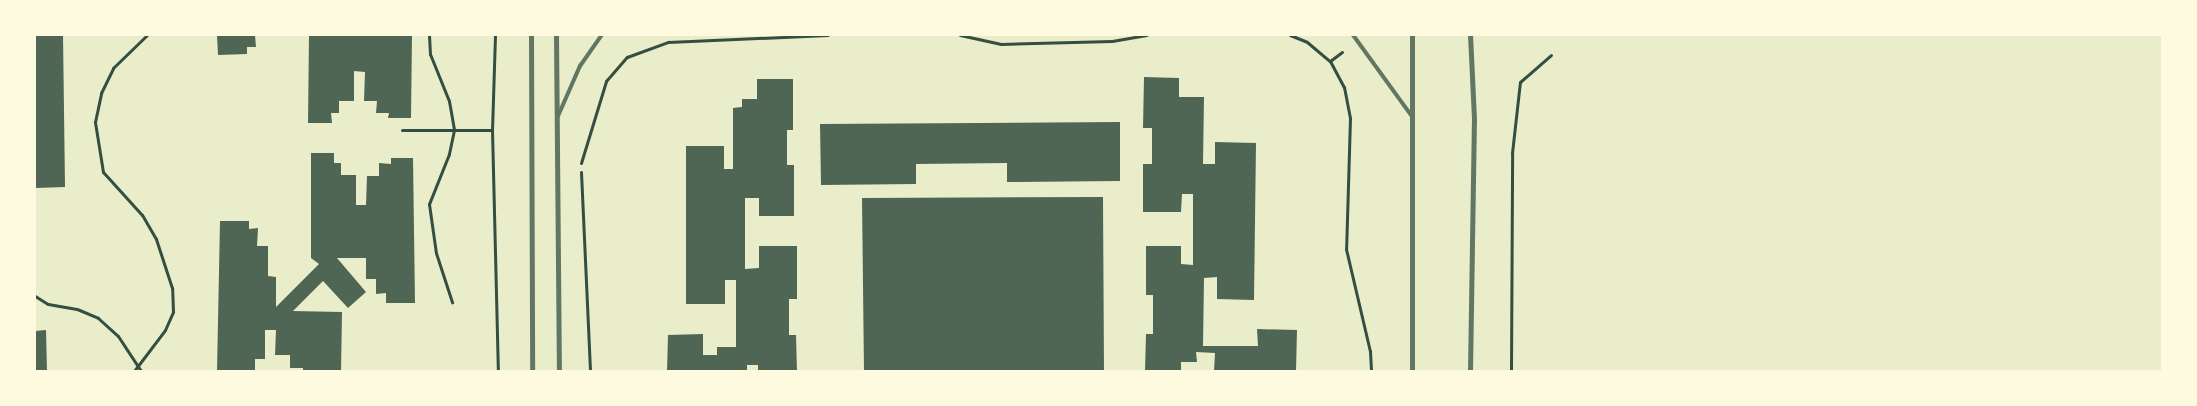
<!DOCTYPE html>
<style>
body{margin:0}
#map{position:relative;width:2197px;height:406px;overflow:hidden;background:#e9edc9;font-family:Quicksand,sans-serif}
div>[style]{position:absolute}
.building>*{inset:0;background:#4f6655}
.path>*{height:3px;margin:-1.5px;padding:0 1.5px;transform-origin:1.5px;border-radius:1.5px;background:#344e41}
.service>*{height:4px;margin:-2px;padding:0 2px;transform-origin:2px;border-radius:2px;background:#617663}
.minor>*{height:5px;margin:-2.5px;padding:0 2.5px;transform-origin:2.5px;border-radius:2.5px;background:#617663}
span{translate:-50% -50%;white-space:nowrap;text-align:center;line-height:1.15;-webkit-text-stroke:4px #fefae0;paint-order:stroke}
.frame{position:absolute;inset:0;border:36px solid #fefae0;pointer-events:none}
</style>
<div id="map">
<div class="building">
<div style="clip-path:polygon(35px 35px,63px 35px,65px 187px,36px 188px)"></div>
<div style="clip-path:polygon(217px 35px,255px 35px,256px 47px,247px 47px,247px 54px,218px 55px)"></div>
<div style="clip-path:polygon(309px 35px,412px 35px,411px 118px,388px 118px,389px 113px,376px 113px,377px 101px,364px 101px,365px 72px,354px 71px,354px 101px,339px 101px,339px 113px,331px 113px,332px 123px,308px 123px)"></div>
<div style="clip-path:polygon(1144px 77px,1179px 78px,1179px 97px,1204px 97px,1203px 164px,1215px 164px,1215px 142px,1256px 143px,1254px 300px,1217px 299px,1217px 277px,1204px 278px,1203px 346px,1258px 346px,1257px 329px,1297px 330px,1296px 371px,1214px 371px,1215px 353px,1196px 352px,1197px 362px,1181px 362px,1181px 371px,1145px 371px,1146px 334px,1153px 334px,1153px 295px,1146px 295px,1146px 246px,1181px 246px,1181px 264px,1193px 265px,1193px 194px,1182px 194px,1181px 212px,1143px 212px,1143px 164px,1152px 164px,1152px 128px,1143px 128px)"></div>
<div style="clip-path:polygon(757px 79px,793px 79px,793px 130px,787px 130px,787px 165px,794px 165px,794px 216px,759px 216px,759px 198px,745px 198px,745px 269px,759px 268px,759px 246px,797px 246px,797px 299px,789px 299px,789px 335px,796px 335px,797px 371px,758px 371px,758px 365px,747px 365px,747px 371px,667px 371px,668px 335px,703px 334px,703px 355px,717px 355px,717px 347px,736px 347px,736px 280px,725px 280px,725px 304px,686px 304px,686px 146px,724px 146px,724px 169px,733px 169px,733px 108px,742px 107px,742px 99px,757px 99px)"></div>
<div style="clip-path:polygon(1120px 122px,1120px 181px,1007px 182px,1007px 163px,916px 164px,916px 184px,821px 185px,820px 124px)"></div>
<div style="clip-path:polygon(311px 153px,334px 153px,334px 163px,341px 163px,341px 175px,356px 175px,356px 205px,366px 205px,367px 176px,379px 176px,379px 163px,391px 164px,391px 158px,413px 158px,415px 303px,386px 303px,386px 293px,376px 294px,376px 279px,366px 279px,366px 258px,337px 258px,366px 292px,348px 308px,323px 281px,293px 311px,342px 312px,341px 371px,303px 371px,303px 368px,290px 368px,290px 355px,275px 355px,276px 330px,265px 330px,265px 359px,255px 359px,255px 371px,217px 371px,220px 221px,249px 221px,249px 229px,258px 228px,257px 246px,268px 246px,268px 276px,276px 277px,276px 307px,319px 264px,311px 258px)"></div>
<div style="clip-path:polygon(1103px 197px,1104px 371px,864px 371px,862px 198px)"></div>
<div style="clip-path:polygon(46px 330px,47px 371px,35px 371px,35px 331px)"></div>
</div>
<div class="path">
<div style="left:429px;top:35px;width:19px;rotate:87deg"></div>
<div style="left:430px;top:54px;width:51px;rotate:68deg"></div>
<div style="left:449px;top:101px;width:29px;rotate:80deg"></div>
<div style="left:454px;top:130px;width:25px;rotate:102deg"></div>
<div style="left:449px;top:154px;width:54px;rotate:111.8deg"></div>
<div style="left:429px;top:204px;width:49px;rotate:81.9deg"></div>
<div style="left:436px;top:253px;width:52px;rotate:71.9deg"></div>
<div style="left:495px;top:35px;width:95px;rotate:91.8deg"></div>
<div style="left:492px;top:130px;width:241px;rotate:88.6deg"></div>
<div style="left:960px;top:35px;width:42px;rotate:12.4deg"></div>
<div style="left:1001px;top:44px;width:111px;rotate:-1.5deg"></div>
<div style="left:1112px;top:41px;width:35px;rotate:-10deg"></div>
<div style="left:1290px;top:35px;width:18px;rotate:22deg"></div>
<div style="left:1307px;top:42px;width:30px;rotate:40deg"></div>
<div style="left:1330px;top:61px;width:30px;rotate:62deg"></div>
<div style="left:1344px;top:87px;width:32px;rotate:79deg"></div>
<div style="left:1350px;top:118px;width:131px;rotate:91.7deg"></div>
<div style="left:1346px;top:249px;width:105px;rotate:76.8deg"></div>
<div style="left:1370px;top:351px;width:20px;rotate:87deg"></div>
<div style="left:1330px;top:61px;width:15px;rotate:-37deg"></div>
<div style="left:402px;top:130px;width:90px"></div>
<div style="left:581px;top:163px;width:86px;rotate:-73deg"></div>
<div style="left:606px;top:81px;width:32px;rotate:-49deg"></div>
<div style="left:627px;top:57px;width:44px;rotate:-20.1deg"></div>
<div style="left:668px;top:42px;width:160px;rotate:-2.5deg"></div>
<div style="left:581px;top:172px;width:199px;rotate:87.4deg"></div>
<div style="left:35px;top:296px;width:15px;rotate:32deg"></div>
<div style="left:48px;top:304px;width:29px;rotate:10deg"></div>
<div style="left:77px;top:309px;width:23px;rotate:23deg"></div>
<div style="left:98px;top:318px;width:27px;rotate:42deg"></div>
<div style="left:118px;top:336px;width:42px;rotate:56.7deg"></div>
<div style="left:134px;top:371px;width:51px;rotate:-52.9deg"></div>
<div style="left:165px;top:330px;width:20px;rotate:-66deg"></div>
<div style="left:173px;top:312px;width:24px;rotate:-92deg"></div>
<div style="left:172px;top:288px;width:52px;rotate:-108.1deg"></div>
<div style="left:156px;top:239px;width:28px;rotate:-120deg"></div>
<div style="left:142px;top:215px;width:58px;rotate:-132.2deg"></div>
<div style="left:103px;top:172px;width:51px;rotate:-99.1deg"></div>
<div style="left:95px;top:122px;width:30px;rotate:-78deg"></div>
<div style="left:101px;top:93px;width:28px;rotate:-64deg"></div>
<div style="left:113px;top:68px;width:47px;rotate:-44.1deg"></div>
<div style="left:1511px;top:371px;width:218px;rotate:-89.7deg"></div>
<div style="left:1512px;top:153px;width:71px;rotate:-83.6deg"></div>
<div style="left:1520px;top:82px;width:41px;rotate:-41.1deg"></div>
</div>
<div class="service">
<div style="left:1353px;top:35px;width:99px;rotate:54.1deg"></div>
<div style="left:558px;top:116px;width:55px;rotate:-66.3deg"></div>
<div style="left:580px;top:66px;width:38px;rotate:-55deg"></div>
</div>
<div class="minor">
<div style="left:531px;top:35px;width:336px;rotate:89.8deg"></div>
<div style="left:556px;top:35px;width:336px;rotate:89.5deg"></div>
<div style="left:1412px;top:35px;width:336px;rotate:90deg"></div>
<div style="left:1470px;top:371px;width:252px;rotate:-89.1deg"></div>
<div style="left:1474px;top:119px;width:84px;rotate:-92.7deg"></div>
</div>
<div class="frame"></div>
</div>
